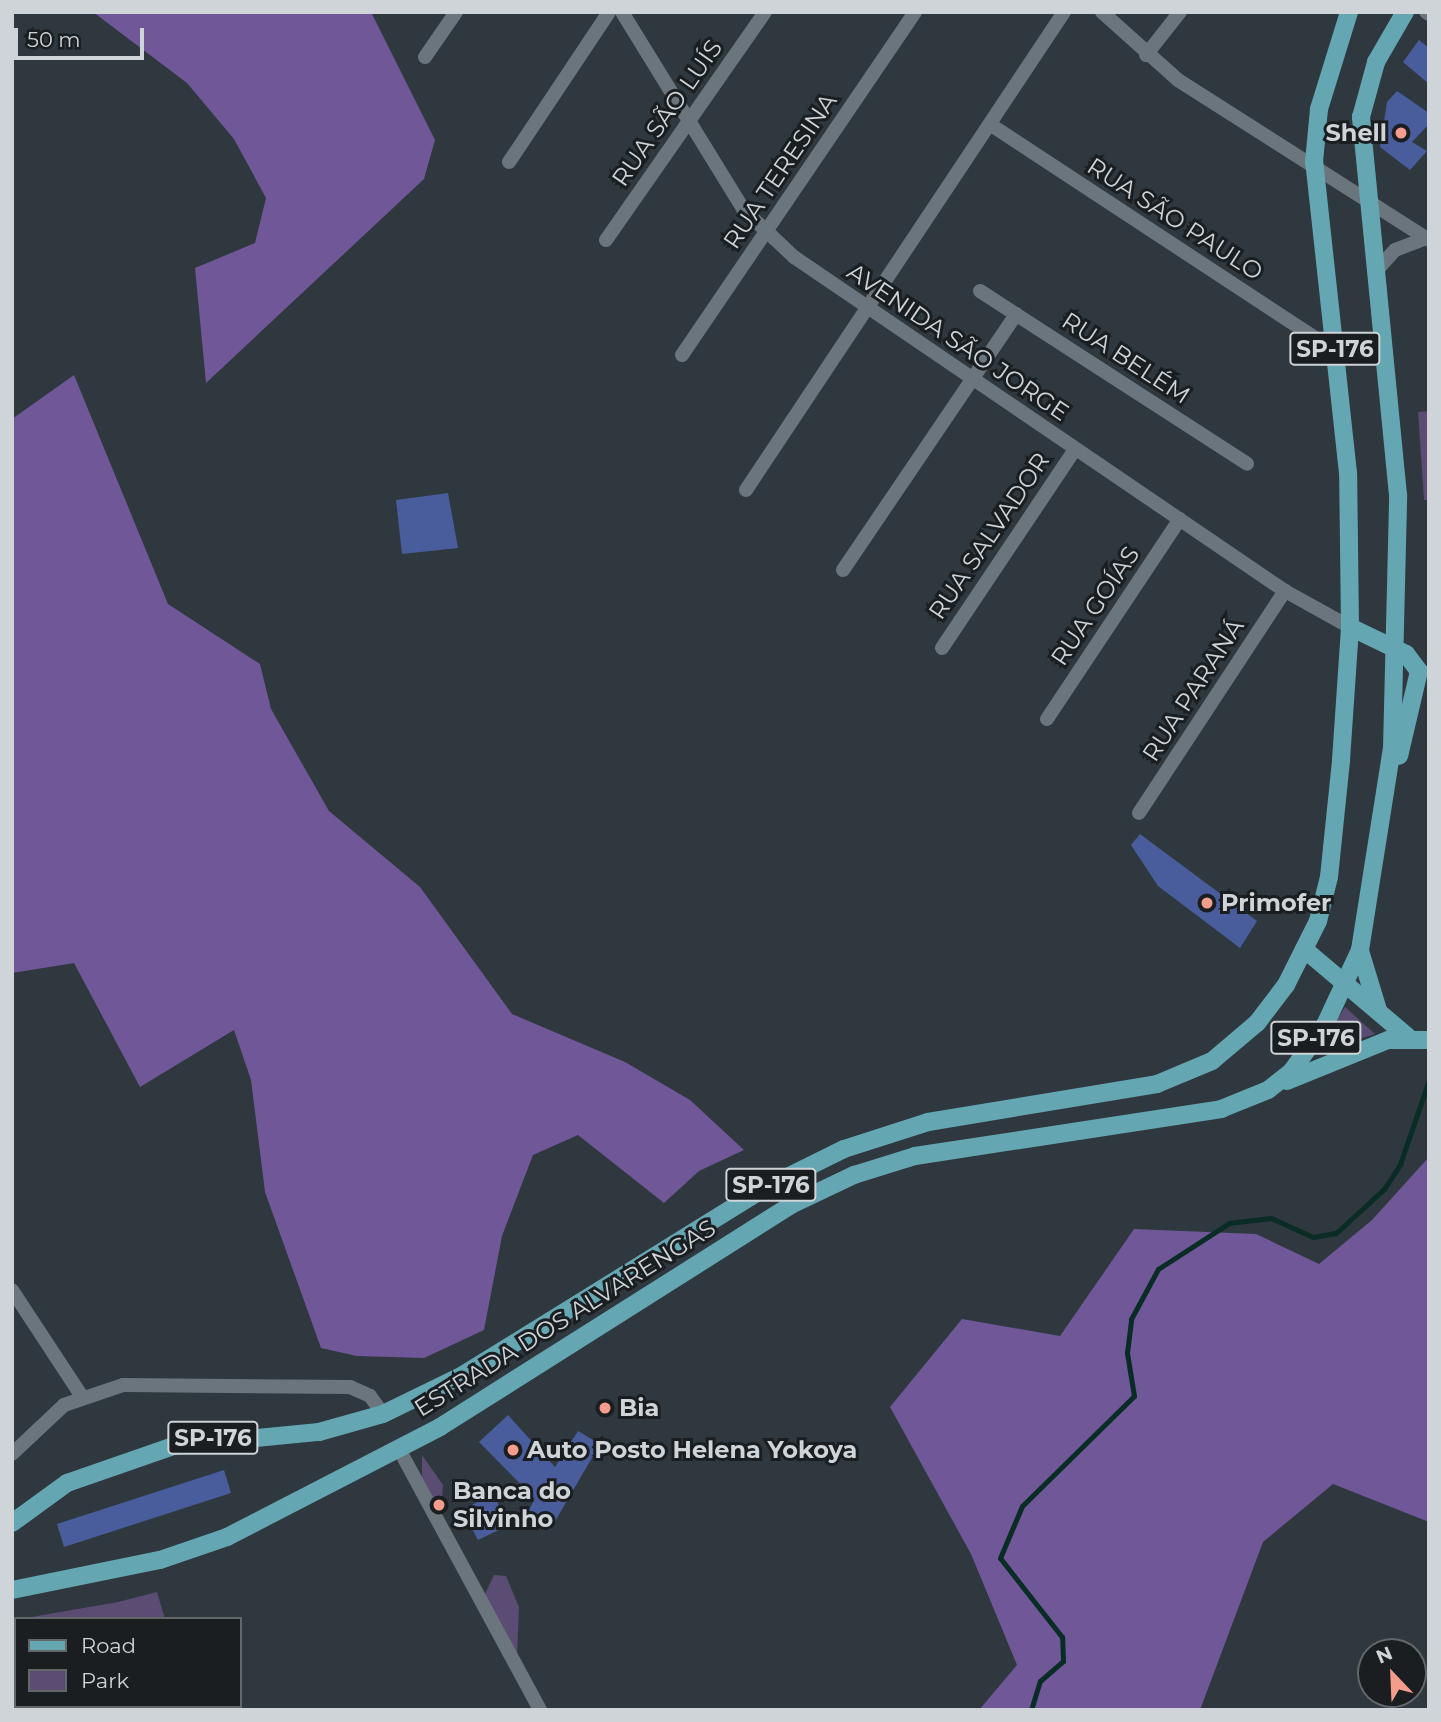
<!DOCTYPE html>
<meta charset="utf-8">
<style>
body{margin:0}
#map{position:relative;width:1441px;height:1722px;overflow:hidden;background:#2e383e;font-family:Montserrat,sans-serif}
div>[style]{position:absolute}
.green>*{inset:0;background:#5a4c73}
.forest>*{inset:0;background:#6f5798}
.stream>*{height:5px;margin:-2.5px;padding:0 2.5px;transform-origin:2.5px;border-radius:2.5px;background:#092c25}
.building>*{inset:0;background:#495d9c}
.minor>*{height:14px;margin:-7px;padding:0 7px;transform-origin:7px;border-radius:7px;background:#6a757d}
.tertiary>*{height:14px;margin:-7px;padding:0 7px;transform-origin:7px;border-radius:7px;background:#6a757d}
.primary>*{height:18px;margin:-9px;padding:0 9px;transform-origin:9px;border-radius:9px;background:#64a7b3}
.dots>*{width:19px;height:19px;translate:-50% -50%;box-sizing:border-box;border:4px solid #1a1e21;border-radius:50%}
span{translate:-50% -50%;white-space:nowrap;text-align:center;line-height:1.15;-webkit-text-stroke:6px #1a1e21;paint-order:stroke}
.shield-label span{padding:2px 5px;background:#1a1e21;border:2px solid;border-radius:5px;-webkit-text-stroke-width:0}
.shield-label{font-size:23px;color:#ced4d8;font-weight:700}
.street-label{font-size:24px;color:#ced4d8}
.poi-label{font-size:24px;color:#ced4d8;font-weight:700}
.right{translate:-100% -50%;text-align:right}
.left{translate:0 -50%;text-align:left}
.frame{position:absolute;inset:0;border:14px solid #ced4d8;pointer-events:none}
.legend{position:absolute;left:14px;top:1617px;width:228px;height:91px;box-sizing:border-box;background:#1a1e21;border:2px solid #62676a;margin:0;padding:9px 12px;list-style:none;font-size:21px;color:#ced4d8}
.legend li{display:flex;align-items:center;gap:14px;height:35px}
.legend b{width:35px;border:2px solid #62676a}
.north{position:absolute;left:1357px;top:1638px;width:70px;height:70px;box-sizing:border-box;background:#1a1e21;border:2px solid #62676a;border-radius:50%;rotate:337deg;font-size:19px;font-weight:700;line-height:28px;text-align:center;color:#ced4d8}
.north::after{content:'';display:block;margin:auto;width:24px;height:32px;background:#f49d8c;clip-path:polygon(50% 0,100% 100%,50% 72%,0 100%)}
.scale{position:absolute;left:14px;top:28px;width:130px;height:32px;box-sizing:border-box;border:4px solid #ced4d8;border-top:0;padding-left:9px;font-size:21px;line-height:24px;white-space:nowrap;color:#ced4d8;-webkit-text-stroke:5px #1a1e21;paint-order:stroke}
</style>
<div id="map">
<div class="green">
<div style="clip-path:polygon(1429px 411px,1429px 500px,1424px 500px,1418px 412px)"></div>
<div style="clip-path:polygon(1345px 1007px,1375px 1034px,1318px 1052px)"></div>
<div style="clip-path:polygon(422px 1455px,443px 1485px,441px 1514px,422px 1481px)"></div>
<div style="clip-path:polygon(494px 1575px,506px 1576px,519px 1607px,517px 1657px,484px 1596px)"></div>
<div style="clip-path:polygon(157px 1592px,165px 1619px,20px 1619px,118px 1602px)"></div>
<div style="clip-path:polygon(29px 1706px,194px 1706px,196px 1710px,33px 1710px)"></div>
</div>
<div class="forest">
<div style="clip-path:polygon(93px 12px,371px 12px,435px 140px,424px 179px,206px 383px,195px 268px,255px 243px,266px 198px,234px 139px,187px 83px)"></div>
<div style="clip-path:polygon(74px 375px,168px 604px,260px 664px,271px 709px,329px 811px,420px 887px,512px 1014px,625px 1062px,690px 1100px,744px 1150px,699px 1171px,664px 1203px,578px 1135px,533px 1155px,502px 1236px,484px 1330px,424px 1358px,357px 1356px,321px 1348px,265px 1192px,251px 1080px,234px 1030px,140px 1087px,74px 963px,12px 973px,12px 419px)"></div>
<div style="clip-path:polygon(1429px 1157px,1429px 1522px,1333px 1484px,1263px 1542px,1200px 1710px,979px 1710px,1017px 1665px,971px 1554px,890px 1407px,962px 1319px,1060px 1336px,1134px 1229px,1256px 1234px,1319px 1264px,1372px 1220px)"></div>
</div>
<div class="stream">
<div style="left:1031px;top:1710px;width:30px;rotate:-73deg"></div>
<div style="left:1040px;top:1681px;width:30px;rotate:-41deg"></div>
<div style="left:1063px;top:1661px;width:24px;rotate:-92deg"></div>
<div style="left:1062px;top:1637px;width:100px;rotate:-128.1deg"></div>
<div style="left:1000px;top:1558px;width:56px;rotate:-67.1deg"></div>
<div style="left:1022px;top:1506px;width:157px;rotate:-44.5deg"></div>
<div style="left:1134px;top:1396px;width:44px;rotate:-99.2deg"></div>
<div style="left:1127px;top:1353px;width:34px;rotate:-83deg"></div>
<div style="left:1131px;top:1319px;width:57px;rotate:-61.6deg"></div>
<div style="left:1158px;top:1269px;width:85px;rotate:-32.9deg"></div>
<div style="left:1229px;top:1223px;width:42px;rotate:-6.8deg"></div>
<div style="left:1271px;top:1218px;width:46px;rotate:24.3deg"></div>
<div style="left:1313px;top:1237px;width:23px;rotate:-10deg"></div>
<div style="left:1336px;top:1233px;width:65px;rotate:-42.5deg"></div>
<div style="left:1384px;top:1189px;width:30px;rotate:-57deg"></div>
<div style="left:1400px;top:1164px;width:89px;rotate:-71deg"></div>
</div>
<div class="building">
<div style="clip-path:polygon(1419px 40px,1429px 48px,1429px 84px,1403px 62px)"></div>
<div style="clip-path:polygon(1397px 91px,1429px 113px,1429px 124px,1412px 142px,1427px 151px,1410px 170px,1380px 147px,1387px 102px)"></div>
<div style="clip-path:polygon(448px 493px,458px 548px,402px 554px,396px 500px)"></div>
<div style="clip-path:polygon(1140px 834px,1257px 921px,1240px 948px,1158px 886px,1131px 845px)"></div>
<div style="clip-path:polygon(508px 1415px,555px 1467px,578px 1431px,600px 1444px,550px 1530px,525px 1516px,535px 1499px,479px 1442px)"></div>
<div style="clip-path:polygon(224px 1470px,231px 1493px,64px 1547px,57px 1524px)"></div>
<div style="clip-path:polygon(493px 1494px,509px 1525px,478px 1540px,462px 1510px)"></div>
</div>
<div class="minor">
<div style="left:622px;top:12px;width:233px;rotate:58.4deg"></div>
<div style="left:744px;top:210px;width:69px;rotate:43.2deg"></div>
<div style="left:794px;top:257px;width:594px;rotate:34.23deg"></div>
<div style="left:1285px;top:591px;width:74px;rotate:29deg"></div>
<div style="left:1102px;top:12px;width:102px;rotate:41.8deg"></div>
<div style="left:1178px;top:80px;width:298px;rotate:32.5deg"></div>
<div style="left:1426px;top:12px;width:4px;rotate:34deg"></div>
<div style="left:1146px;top:55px;width:55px;rotate:-51.7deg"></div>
<div style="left:425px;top:57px;width:55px;rotate:-55.4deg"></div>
<div style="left:991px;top:125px;width:412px;rotate:33.3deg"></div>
<div style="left:509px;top:162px;width:180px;rotate:-56.3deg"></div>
<div style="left:606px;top:240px;width:278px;rotate:-55.1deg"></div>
<div style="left:1377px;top:270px;width:27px;rotate:-48deg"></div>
<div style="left:1395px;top:250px;width:33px;rotate:-21deg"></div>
<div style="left:980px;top:291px;width:318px;rotate:32.9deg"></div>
<div style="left:682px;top:355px;width:415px;rotate:-55.8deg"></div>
<div style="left:746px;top:490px;width:574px;rotate:-56.37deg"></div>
<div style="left:843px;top:570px;width:309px;rotate:-55.9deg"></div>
<div style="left:942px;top:648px;width:239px;rotate:-56.2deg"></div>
<div style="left:1047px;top:719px;width:240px;rotate:-56.4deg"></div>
<div style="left:1139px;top:813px;width:266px;rotate:-56.7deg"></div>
<div style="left:12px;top:1290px;width:126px;rotate:56.7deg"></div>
<div style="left:12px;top:1454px;width:71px;rotate:-43.3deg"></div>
<div style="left:64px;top:1405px;width:62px;rotate:-18.7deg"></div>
<div style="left:123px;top:1385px;width:227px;rotate:0.5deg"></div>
<div style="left:350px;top:1387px;width:22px;rotate:24deg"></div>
<div style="left:370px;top:1396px;width:22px;rotate:54deg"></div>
</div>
<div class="tertiary">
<div style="left:399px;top:1449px;width:297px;rotate:61.6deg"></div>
</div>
<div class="primary">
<div style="left:1350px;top:627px;width:62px;rotate:25.7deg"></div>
<div style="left:1406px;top:654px;width:21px;rotate:53deg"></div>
<div style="left:1419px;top:671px;width:87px;rotate:103.2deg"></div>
<div style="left:1304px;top:949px;width:136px;rotate:40.2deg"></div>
<div style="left:1360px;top:951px;width:62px;rotate:73deg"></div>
<div style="left:1287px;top:1081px;width:109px;rotate:-22.1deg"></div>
<div style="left:1388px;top:1040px;width:41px"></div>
<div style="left:12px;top:1523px;width:68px;rotate:-36deg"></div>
<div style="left:67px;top:1483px;width:112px;rotate:-19.2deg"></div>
<div style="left:173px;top:1446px;width:147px;rotate:-5.5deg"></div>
<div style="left:319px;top:1432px;width:66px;rotate:-15.7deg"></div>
<div style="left:383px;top:1414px;width:89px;rotate:-26deg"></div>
<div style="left:463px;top:1375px;width:353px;rotate:-31.8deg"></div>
<div style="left:763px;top:1189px;width:90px;rotate:-26.3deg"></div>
<div style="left:844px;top:1149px;width:88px;rotate:-17.8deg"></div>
<div style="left:928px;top:1122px;width:232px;rotate:-9.4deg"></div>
<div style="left:1157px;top:1084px;width:60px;rotate:-22.7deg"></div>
<div style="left:1212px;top:1061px;width:59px;rotate:-40.2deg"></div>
<div style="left:1257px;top:1023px;width:48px;rotate:-52.7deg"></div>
<div style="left:1286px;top:985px;width:72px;rotate:-63.4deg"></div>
<div style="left:1318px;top:921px;width:45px;rotate:-76deg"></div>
<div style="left:1329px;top:877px;width:118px;rotate:-84.1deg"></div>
<div style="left:1341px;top:760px;width:133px;rotate:-86.1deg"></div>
<div style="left:1350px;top:627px;width:154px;rotate:-90.7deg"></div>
<div style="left:1348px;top:473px;width:313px;rotate:-96.2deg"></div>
<div style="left:1314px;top:162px;width:53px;rotate:-84.6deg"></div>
<div style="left:1319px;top:109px;width:102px;rotate:-72.8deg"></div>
<div style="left:12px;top:1590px;width:151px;rotate:-11.5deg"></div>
<div style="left:160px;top:1560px;width:71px;rotate:-18.9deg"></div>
<div style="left:227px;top:1537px;width:240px;rotate:-27.3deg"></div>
<div style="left:440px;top:1427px;width:415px;rotate:-32.3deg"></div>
<div style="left:791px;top:1205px;width:70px;rotate:-25.5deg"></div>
<div style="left:854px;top:1175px;width:64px;rotate:-17.3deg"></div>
<div style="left:915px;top:1156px;width:310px;rotate:-8.7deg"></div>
<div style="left:1221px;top:1109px;width:51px;rotate:-22deg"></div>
<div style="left:1268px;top:1090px;width:29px;rotate:-38deg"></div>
<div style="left:1291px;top:1072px;width:58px;rotate:-54.1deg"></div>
<div style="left:1325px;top:1025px;width:83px;rotate:-65deg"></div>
<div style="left:1360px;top:950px;width:204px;rotate:-81deg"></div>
<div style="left:1392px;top:749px;width:254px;rotate:-88.6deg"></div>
<div style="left:1398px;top:495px;width:380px;rotate:-95.6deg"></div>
<div style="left:1361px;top:117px;width:57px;rotate:-74.7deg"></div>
<div style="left:1376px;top:62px;width:58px;rotate:-59.9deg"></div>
</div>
<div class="dots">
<div style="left:1401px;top:133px;background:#f49d8c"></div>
<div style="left:1207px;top:903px;background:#f49d8c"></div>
<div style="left:605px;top:1408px;background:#f49d8c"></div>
<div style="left:513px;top:1450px;background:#f49d8c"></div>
<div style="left:439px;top:1505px;background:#f49d8c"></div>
</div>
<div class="shield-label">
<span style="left:1335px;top:349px">SP-176</span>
<span style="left:1316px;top:1038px">SP-176</span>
<span style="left:771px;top:1185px">SP-176</span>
<span style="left:213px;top:1438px">SP-176</span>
</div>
<div class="street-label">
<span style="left:667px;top:113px;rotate:-55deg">RUA SÃO LUÍS</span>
<span style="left:780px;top:171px;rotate:-56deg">RUA TERESINA</span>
<span style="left:1175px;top:219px;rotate:33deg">RUA SÃO PAULO</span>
<span style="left:958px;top:342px;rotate:34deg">AVENIDA SÃO JORGE</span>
<span style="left:1126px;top:358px;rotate:33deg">RUA BELÉM</span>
<span style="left:989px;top:536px;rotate:-56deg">RUA SALVADOR</span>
<span style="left:1095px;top:606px;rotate:-56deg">RUA GOÍAS</span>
<span style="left:1193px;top:690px;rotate:-57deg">RUA PARANÁ</span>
<span style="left:565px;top:1318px;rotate:-32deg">ESTRADA DOS ALVARENGAS</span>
</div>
<div class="poi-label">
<span class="right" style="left:1387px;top:133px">Shell</span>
<span class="left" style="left:1221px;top:903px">Primofer</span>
<span class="left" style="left:619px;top:1408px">Bia</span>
<span class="left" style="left:527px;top:1450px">Auto Posto Helena Yokoya</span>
<span class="left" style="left:453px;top:1505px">Banca do<br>Silvinho</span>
</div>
<div class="frame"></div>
<ul class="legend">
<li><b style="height:9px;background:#64a7b3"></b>Road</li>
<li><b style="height:19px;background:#5a4c73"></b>Park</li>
</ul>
<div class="north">N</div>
<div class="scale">50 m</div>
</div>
